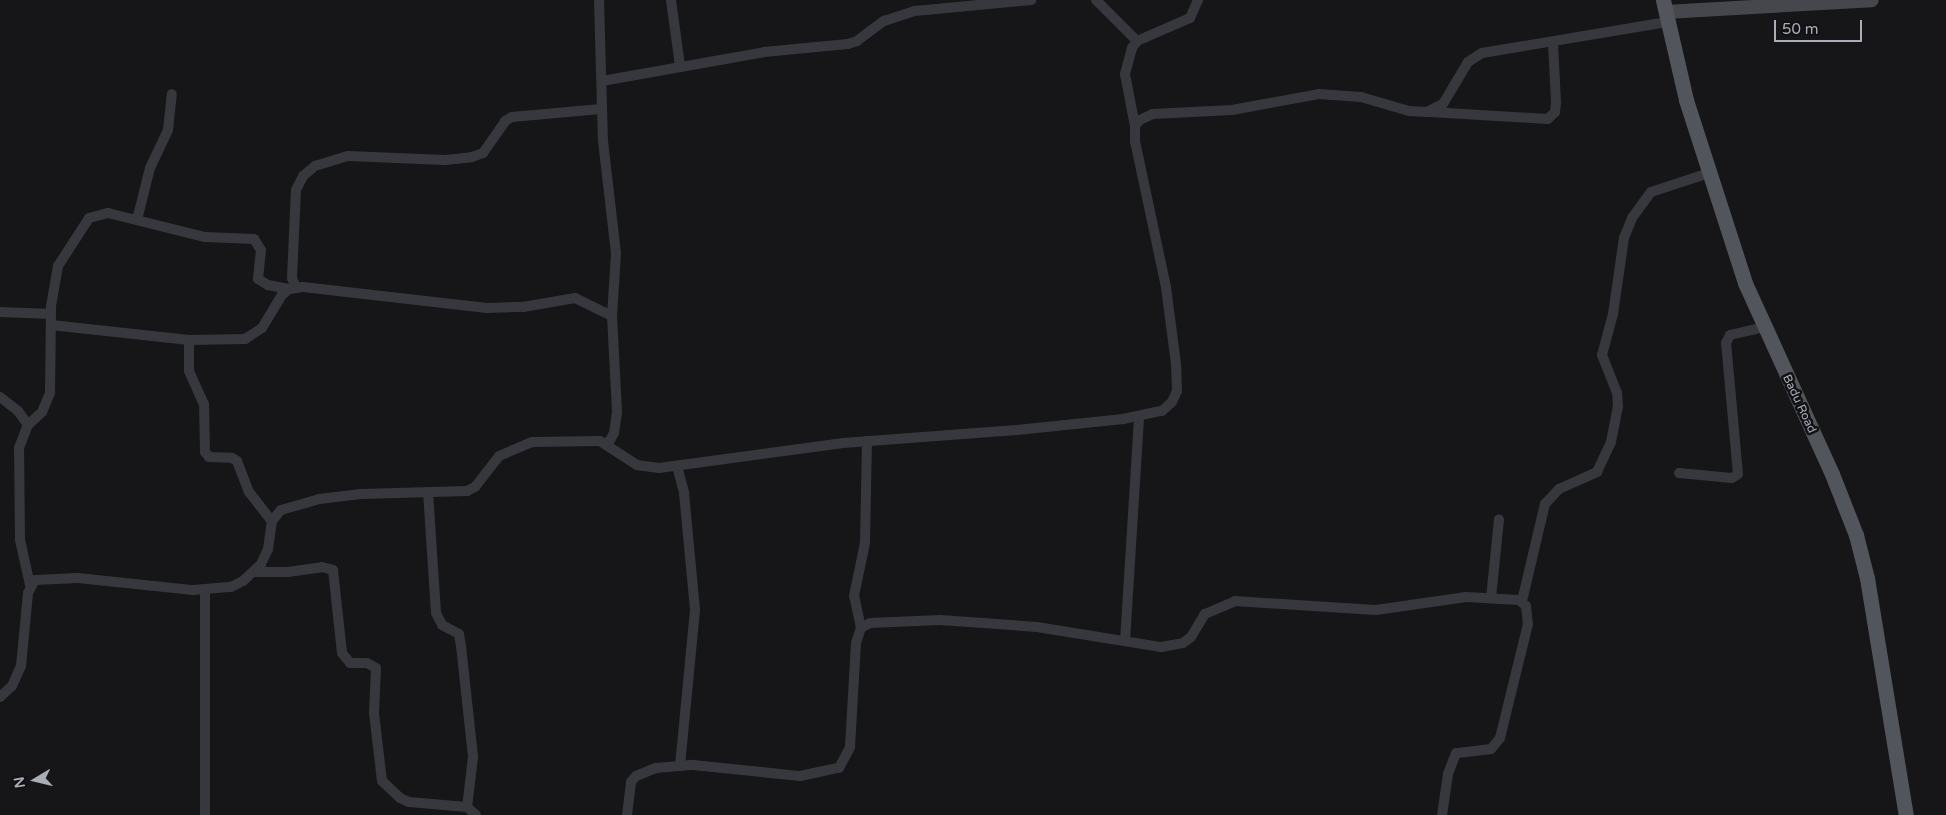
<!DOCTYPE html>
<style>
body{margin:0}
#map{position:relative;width:1946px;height:815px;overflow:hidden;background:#161618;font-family:"Varela Round",sans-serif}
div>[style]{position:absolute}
.street>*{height:10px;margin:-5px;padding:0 5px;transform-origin:5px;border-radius:5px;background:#37383d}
.secondary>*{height:14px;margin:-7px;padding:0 7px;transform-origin:7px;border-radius:7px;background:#45474d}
.primary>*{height:15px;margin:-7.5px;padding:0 7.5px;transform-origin:7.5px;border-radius:7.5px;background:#53555c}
span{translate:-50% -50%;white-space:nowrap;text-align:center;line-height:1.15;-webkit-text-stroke:5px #111113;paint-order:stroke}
.street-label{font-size:12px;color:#a8adb8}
.north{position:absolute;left:10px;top:755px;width:50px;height:50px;-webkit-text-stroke:4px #111113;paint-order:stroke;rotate:261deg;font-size:14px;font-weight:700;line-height:20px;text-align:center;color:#a8adb8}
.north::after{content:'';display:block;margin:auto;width:18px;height:22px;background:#a8adb8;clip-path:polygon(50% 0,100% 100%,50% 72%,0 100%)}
.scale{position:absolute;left:1774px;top:20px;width:88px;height:22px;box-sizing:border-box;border:2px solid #a8adb8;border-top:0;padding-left:6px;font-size:15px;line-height:18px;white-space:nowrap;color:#a8adb8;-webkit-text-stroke:4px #111113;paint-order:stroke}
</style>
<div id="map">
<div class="street">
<div style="left:599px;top:0;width:141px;rotate:88.4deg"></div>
<div style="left:603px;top:141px;width:113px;rotate:83.4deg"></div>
<div style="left:616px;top:253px;width:63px;rotate:93.6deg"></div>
<div style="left:612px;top:316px;width:96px;rotate:87deg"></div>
<div style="left:617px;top:412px;width:21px;rotate:98deg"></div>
<div style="left:614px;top:433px;width:13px;rotate:119deg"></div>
<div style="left:671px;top:0;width:67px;rotate:82.2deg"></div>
<div style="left:1096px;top:0;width:58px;rotate:45deg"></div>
<div style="left:602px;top:81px;width:165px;rotate:-10.1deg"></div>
<div style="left:764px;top:52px;width:84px;rotate:-5.4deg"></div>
<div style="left:848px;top:44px;width:9px;rotate:-18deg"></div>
<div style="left:857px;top:41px;width:34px;rotate:-37deg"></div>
<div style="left:884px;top:21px;width:33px;rotate:-18deg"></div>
<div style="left:915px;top:11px;width:117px;rotate:-5.4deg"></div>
<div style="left:1430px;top:112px;width:118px;rotate:3.4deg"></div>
<div style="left:1548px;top:119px;width:10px;rotate:-45deg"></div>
<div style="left:1555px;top:112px;width:10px;rotate:-84deg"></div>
<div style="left:1556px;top:102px;width:60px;rotate:-92.9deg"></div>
<div style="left:1135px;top:126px;width:53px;rotate:-100.9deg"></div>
<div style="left:1125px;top:74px;width:27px;rotate:-75deg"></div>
<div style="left:1132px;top:48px;width:9px;rotate:-54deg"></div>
<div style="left:1137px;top:41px;width:58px;rotate:-23.5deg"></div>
<div style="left:1190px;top:18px;width:20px;rotate:-66deg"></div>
<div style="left:137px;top:220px;width:54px;rotate:-76deg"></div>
<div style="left:150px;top:168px;width:42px;rotate:-64.7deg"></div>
<div style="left:168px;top:130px;width:36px;rotate:-84deg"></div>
<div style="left:296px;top:288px;width:11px;rotate:-112deg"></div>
<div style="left:292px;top:278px;width:88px;rotate:-87.4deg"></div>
<div style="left:296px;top:190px;width:16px;rotate:-63deg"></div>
<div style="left:303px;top:176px;width:16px;rotate:-40deg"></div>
<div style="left:315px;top:166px;width:34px;rotate:-17deg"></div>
<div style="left:348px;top:156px;width:97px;rotate:2.4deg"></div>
<div style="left:445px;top:160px;width:27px;rotate:-6deg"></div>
<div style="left:472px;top:157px;width:12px;rotate:-20deg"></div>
<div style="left:483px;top:153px;width:39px;rotate:-55deg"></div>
<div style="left:505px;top:121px;width:8px;rotate:-30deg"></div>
<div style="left:512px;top:117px;width:89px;rotate:-5.1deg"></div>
<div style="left:0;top:312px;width:51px;rotate:2.2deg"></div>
<div style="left:51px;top:325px;width:139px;rotate:6.2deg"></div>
<div style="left:189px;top:340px;width:56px;rotate:-1deg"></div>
<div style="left:245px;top:339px;width:20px;rotate:-33deg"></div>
<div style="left:262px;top:328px;width:39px;rotate:-59deg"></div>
<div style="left:282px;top:295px;width:9px;rotate:-41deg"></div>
<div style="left:289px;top:289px;width:14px;rotate:-8deg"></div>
<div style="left:303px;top:287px;width:185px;rotate:6.5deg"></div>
<div style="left:487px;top:308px;width:36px;rotate:-2deg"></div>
<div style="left:523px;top:307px;width:53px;rotate:-9.8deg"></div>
<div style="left:575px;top:298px;width:41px;rotate:25.9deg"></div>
<div style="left:189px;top:340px;width:31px;rotate:90deg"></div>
<div style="left:189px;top:371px;width:36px;rotate:66deg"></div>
<div style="left:204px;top:404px;width:48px;rotate:88.8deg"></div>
<div style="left:205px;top:452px;width:6px;rotate:51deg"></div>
<div style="left:209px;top:457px;width:23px;rotate:2deg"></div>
<div style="left:232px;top:458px;width:6px;rotate:31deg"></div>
<div style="left:237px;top:461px;width:33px;rotate:69deg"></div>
<div style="left:249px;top:492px;width:37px;rotate:52deg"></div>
<div style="left:0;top:397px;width:23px;rotate:38deg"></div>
<div style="left:18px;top:411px;width:17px;rotate:54deg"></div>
<div style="left:677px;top:466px;width:28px;rotate:75deg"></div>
<div style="left:684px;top:493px;width:118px;rotate:84.6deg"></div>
<div style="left:695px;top:610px;width:157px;rotate:95.5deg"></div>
<div style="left:1679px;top:473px;width:53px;rotate:5.4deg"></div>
<div style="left:1732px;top:478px;width:7px;rotate:-34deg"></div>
<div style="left:1738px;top:474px;width:132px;rotate:-95.2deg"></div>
<div style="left:1726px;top:343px;width:9px;rotate:-63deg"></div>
<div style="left:1730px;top:335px;width:35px;rotate:-13deg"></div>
<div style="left:428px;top:492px;width:121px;rotate:86.2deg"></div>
<div style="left:436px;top:613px;width:13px;rotate:63deg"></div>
<div style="left:442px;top:625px;width:19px;rotate:28deg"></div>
<div style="left:459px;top:634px;width:12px;rotate:81deg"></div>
<div style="left:461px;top:646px;width:112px;rotate:83.8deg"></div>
<div style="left:473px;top:757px;width:50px;rotate:96.8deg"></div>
<div style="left:254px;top:572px;width:34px"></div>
<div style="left:288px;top:572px;width:34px;rotate:-8deg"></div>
<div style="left:322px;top:567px;width:11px;rotate:15deg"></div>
<div style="left:333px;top:570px;width:83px;rotate:83.8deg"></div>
<div style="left:342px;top:653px;width:13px;rotate:51deg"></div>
<div style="left:350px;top:663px;width:17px"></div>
<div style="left:367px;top:663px;width:10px;rotate:29deg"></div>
<div style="left:376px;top:668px;width:45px;rotate:92.5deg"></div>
<div style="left:374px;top:713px;width:68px;rotate:83.3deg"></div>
<div style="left:382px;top:781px;width:25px;rotate:43deg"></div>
<div style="left:400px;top:798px;width:10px;rotate:24deg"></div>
<div style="left:409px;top:802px;width:58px;rotate:4.9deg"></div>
<div style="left:467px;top:807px;width:12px;rotate:42deg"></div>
<div style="left:30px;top:585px;width:46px;rotate:-102.5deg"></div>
<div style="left:20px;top:540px;width:92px;rotate:-90.6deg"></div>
<div style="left:19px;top:448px;width:25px;rotate:-69deg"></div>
<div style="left:28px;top:425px;width:19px;rotate:-43deg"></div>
<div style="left:42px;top:412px;width:21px;rotate:-67deg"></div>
<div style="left:50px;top:393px;width:87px;rotate:-89.3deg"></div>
<div style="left:51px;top:306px;width:41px;rotate:-80.1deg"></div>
<div style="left:58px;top:266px;width:57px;rotate:-57.1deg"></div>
<div style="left:89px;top:218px;width:20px;rotate:-15deg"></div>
<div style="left:108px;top:213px;width:100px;rotate:13.9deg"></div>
<div style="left:205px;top:237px;width:49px;rotate:2.3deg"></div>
<div style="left:254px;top:239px;width:13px;rotate:58deg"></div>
<div style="left:261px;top:250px;width:29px;rotate:96deg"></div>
<div style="left:258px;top:279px;width:12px;rotate:31deg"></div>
<div style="left:268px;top:285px;width:21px;rotate:11deg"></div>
<div style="left:205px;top:590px;width:225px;rotate:90deg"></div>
<div style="left:1491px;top:598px;width:79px;rotate:-84.2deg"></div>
<div style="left:1522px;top:601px;width:100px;rotate:-76.7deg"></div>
<div style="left:1545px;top:504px;width:21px;rotate:-47deg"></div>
<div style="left:1559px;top:489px;width:42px;rotate:-24.1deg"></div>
<div style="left:1597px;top:472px;width:33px;rotate:-65deg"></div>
<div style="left:1611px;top:442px;width:37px;rotate:-79deg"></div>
<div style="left:1618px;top:406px;width:13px;rotate:-94deg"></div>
<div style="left:1617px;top:393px;width:41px;rotate:-111.5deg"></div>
<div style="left:1602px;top:355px;width:42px;rotate:-75deg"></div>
<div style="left:1613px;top:314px;width:77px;rotate:-81.8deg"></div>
<div style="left:1624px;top:238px;width:22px;rotate:-68deg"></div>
<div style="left:1632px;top:218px;width:32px;rotate:-54deg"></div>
<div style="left:1651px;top:192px;width:61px;rotate:-18.1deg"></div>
<div style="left:861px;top:628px;width:33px;rotate:-102deg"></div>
<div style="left:854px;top:596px;width:54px;rotate:-78.3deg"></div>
<div style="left:865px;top:543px;width:102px;rotate:-88.9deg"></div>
<div style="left:1125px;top:641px;width:224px;rotate:-86.4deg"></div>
<div style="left:0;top:697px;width:16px;rotate:-43deg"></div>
<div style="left:12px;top:686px;width:22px;rotate:-66deg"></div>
<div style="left:21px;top:666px;width:73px;rotate:-84.5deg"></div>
<div style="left:28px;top:593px;width:15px;rotate:-62deg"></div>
<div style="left:35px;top:580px;width:43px;rotate:-2.7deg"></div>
<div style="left:78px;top:578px;width:116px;rotate:6deg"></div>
<div style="left:193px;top:590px;width:38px;rotate:-5deg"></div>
<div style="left:231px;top:587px;width:13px;rotate:-27deg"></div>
<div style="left:243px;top:581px;width:25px;rotate:-43deg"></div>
<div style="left:261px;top:564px;width:17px;rotate:-65deg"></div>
<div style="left:268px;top:549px;width:28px;rotate:-82deg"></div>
<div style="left:272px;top:521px;width:14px;rotate:-51deg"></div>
<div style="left:281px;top:510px;width:40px;rotate:-16deg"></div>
<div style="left:319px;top:499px;width:42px;rotate:-6.8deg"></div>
<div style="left:361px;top:494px;width:106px;rotate:-1.6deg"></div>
<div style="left:467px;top:491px;width:9px;rotate:-27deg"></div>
<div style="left:475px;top:487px;width:39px;rotate:-52deg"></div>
<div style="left:499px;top:456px;width:36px;rotate:-23deg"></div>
<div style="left:532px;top:442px;width:68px;rotate:-0.8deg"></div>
<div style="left:600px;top:441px;width:44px;rotate:33deg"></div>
<div style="left:637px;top:465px;width:22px;rotate:8deg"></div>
<div style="left:659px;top:468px;width:186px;rotate:-7.7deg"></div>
<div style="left:843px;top:443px;width:174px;rotate:-4.3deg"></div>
<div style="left:1017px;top:430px;width:107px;rotate:-5.9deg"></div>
<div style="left:1123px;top:419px;width:40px;rotate:-12deg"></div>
<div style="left:1162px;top:411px;width:13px;rotate:-42deg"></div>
<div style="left:1172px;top:402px;width:12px;rotate:-66deg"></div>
<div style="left:1177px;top:391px;width:27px;rotate:-92deg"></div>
<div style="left:1176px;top:364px;width:78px;rotate:-97.4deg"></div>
<div style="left:1166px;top:287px;width:149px;rotate:-102deg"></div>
<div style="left:1135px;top:141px;width:15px;rotate:-90deg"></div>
<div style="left:1135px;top:126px;width:8px;rotate:-50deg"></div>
<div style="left:1140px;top:120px;width:14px;rotate:-25deg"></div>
<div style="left:1153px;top:114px;width:79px;rotate:-2.9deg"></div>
<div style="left:1232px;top:110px;width:88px;rotate:-10.4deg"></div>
<div style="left:1319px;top:94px;width:42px;rotate:4.1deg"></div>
<div style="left:1361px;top:97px;width:50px;rotate:16.3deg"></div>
<div style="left:1409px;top:111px;width:18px;rotate:3deg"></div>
<div style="left:1427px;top:112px;width:18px;rotate:-27deg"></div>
<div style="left:1443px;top:104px;width:49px;rotate:-59.2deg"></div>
<div style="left:1468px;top:62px;width:17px;rotate:-33deg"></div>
<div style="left:1482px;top:53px;width:189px;rotate:-9.5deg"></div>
<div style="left:627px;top:815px;width:33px;rotate:-83deg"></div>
<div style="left:631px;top:782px;width:8px;rotate:-50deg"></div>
<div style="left:636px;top:776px;width:22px;rotate:-22deg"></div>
<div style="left:656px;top:768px;width:37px;rotate:-5deg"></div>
<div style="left:693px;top:765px;width:108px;rotate:5.9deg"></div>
<div style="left:800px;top:776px;width:40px;rotate:-12deg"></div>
<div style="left:839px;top:768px;width:24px;rotate:-62deg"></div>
<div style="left:850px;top:747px;width:104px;rotate:-86.7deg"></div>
<div style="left:856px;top:643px;width:16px;rotate:-72deg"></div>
<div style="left:861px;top:628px;width:10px;rotate:-29deg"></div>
<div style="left:870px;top:623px;width:70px;rotate:-2.5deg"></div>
<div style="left:940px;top:620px;width:97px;rotate:4.1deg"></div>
<div style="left:1037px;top:627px;width:126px;rotate:9.2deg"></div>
<div style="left:1161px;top:647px;width:22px;rotate:-10deg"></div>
<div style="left:1183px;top:643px;width:10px;rotate:-37deg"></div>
<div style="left:1191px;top:637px;width:27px;rotate:-59deg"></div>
<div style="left:1205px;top:614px;width:33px;rotate:-23deg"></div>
<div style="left:1235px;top:601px;width:141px;rotate:3.7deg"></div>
<div style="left:1376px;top:610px;width:91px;rotate:-8.2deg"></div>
<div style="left:1466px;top:597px;width:53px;rotate:3.2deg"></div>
<div style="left:1519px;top:600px;width:9px;rotate:41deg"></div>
<div style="left:1526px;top:606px;width:18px;rotate:84deg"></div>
<div style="left:1528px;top:624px;width:117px;rotate:103.8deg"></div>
<div style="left:1500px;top:738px;width:14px;rotate:129deg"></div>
<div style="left:1491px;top:749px;width:35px;rotate:173deg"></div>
<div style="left:1456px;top:753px;width:22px;rotate:111deg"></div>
<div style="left:1448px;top:774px;width:41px;rotate:98.3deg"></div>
</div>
<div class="secondary">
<div style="left:1666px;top:12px;width:206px;rotate:-3.3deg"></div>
</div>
<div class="primary">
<div style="left:1663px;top:0;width:103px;rotate:77deg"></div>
<div style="left:1686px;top:100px;width:192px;rotate:72.1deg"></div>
<div style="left:1745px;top:283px;width:210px;rotate:65.5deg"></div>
<div style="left:1832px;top:474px;width:66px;rotate:68.5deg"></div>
<div style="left:1856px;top:535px;width:44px;rotate:75.7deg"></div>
<div style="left:1867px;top:578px;width:240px;rotate:80.7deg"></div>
</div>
<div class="street-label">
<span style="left:1799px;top:404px;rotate:65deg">Badu Road</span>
</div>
<div class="north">N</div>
<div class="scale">50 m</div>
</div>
